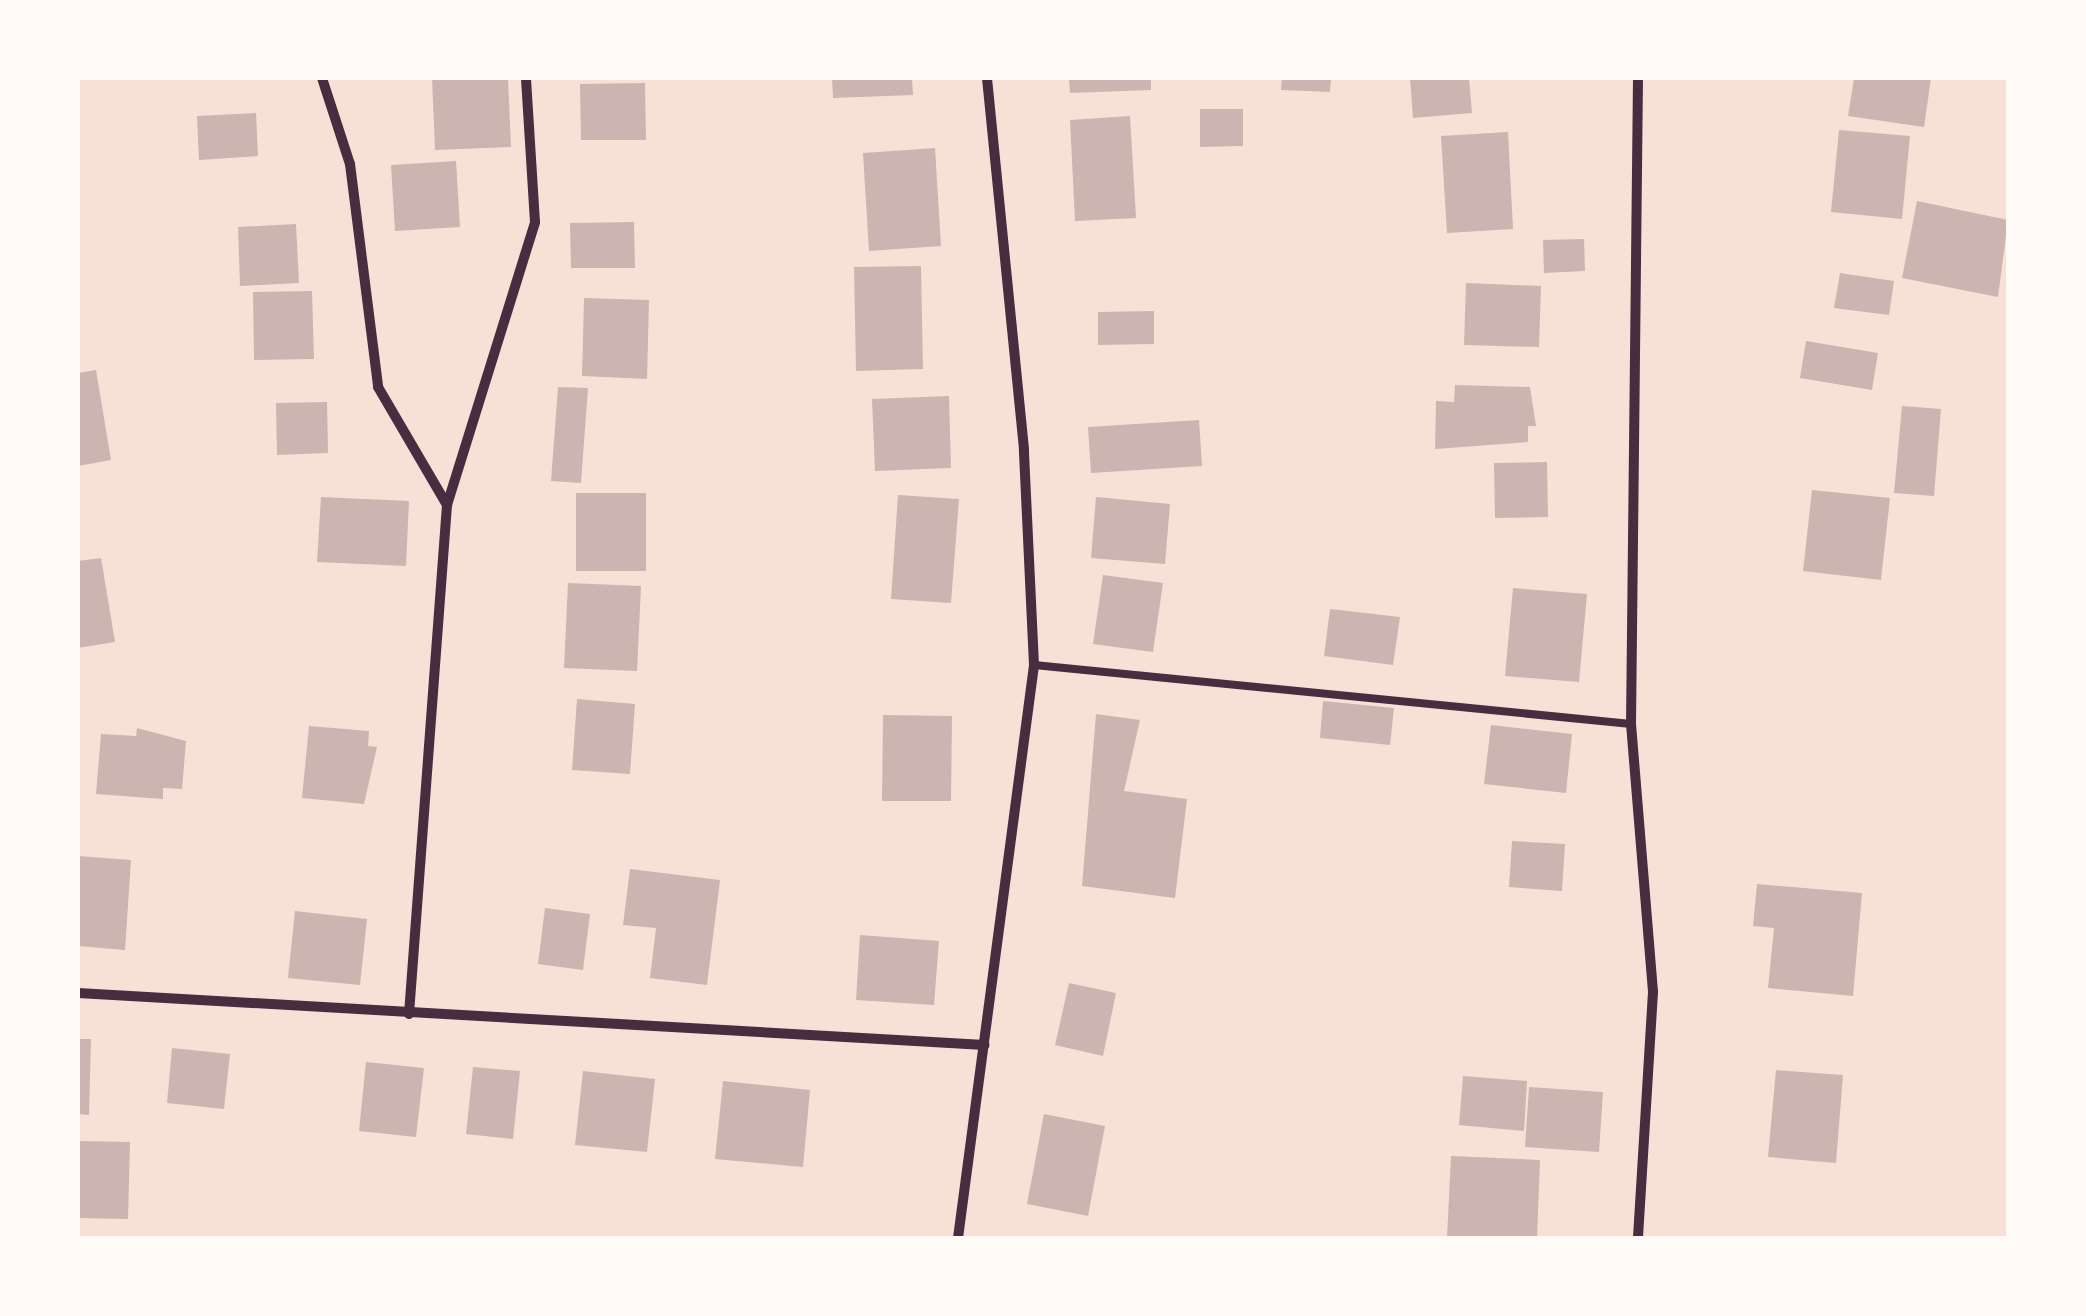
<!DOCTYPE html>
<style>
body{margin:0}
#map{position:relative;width:2086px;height:1316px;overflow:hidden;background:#f7e1d7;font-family:"Work Sans",sans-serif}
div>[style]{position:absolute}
.building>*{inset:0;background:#ccb4b1}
.service>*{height:8px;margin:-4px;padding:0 4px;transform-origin:4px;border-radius:4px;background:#4a2c40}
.minor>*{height:10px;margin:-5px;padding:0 5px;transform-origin:5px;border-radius:5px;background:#4a2c40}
span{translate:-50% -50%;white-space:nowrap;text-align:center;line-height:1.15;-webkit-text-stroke:8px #fffaf5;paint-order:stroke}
.frame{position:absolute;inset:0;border:80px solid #fffaf5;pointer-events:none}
</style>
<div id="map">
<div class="building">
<div style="clip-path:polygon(432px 78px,508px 78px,511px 147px,435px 150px)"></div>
<div style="clip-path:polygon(832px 78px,912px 78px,913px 95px,833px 98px)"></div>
<div style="clip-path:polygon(1069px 78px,1151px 78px,1151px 90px,1070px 93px)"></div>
<div style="clip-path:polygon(1282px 78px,1331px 78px,1330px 92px,1281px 90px)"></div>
<div style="clip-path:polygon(1410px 78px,1469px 78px,1472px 113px,1413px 118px)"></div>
<div style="clip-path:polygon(1854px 78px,1931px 78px,1924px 127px,1848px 116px)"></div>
<div style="clip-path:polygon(645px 83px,646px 140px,581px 140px,580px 84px)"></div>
<div style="clip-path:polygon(1200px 109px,1243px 109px,1243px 146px,1200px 147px)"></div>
<div style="clip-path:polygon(256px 113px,258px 156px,199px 160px,197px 116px)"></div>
<div style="clip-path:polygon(1130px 116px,1136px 218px,1075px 221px,1070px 120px)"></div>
<div style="clip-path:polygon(1839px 130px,1910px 136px,1902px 219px,1831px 212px)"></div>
<div style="clip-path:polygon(1508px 132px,1513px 229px,1447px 233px,1441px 136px)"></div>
<div style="clip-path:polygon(935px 148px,941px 246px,869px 251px,863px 153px)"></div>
<div style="clip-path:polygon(456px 161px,460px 227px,395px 231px,391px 165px)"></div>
<div style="clip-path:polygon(1917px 201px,2008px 220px,1998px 297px,1902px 278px)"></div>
<div style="clip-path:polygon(634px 222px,635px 268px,571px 268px,570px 223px)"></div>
<div style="clip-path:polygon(296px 224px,299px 283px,240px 286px,238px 227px)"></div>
<div style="clip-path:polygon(1584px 239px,1585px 271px,1544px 273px,1543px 240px)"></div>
<div style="clip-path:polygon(921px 266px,923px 369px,856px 371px,854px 267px)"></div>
<div style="clip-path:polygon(1840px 273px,1894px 281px,1889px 315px,1834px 308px)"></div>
<div style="clip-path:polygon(1466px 283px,1541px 286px,1539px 347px,1464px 345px)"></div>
<div style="clip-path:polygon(312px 291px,314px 359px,254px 360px,253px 292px)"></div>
<div style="clip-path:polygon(584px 298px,649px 300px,647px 379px,582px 376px)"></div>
<div style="clip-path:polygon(1154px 311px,1154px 344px,1098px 345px,1098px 312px)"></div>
<div style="clip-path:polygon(1806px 341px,1878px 353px,1872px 390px,1800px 378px)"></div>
<div style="clip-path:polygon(96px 370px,111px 460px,78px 466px,78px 373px)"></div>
<div style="clip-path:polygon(1455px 385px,1530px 387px,1536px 426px,1528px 426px,1528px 442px,1435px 449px,1436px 401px,1454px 402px)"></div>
<div style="clip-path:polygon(558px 387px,588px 388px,581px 483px,551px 481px)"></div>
<div style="clip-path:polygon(949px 396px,951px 468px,875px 471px,872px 399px)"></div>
<div style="clip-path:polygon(327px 402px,328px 453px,277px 455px,276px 403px)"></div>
<div style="clip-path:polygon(1902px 406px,1941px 409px,1934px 496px,1894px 493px)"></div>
<div style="clip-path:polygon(1199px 420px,1202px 466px,1091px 473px,1088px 427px)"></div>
<div style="clip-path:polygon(1547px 462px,1548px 517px,1495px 518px,1494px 463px)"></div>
<div style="clip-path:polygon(1812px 490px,1890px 498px,1881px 580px,1803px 571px)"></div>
<div style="clip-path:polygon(576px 493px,646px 493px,646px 571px,576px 571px)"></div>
<div style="clip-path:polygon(898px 495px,959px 499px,951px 603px,891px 599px)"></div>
<div style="clip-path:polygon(321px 497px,409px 501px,406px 566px,317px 562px)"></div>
<div style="clip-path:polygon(1096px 497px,1170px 504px,1165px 564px,1091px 558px)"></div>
<div style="clip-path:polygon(101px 558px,115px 642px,78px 648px,78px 561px)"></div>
<div style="clip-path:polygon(1103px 575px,1163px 583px,1153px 652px,1093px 644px)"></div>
<div style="clip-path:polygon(568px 583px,641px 586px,637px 671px,564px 668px)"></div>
<div style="clip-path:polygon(1513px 588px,1587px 594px,1579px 682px,1505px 676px)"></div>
<div style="clip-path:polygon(1330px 609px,1400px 617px,1393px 665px,1324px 656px)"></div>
<div style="clip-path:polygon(577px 699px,635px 704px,630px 774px,572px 770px)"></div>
<div style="clip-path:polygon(1323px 701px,1394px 708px,1390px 745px,1320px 738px)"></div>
<div style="clip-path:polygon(1096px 714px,1140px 720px,1124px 791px,1187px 799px,1175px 898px,1082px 886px)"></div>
<div style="clip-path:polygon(883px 715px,952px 716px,951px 801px,882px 801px)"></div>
<div style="clip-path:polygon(1491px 725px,1572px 734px,1566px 793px,1484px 784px)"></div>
<div style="clip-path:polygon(309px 726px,369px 731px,368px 746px,377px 747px,364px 804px,302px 798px)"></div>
<div style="clip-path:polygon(137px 728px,186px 741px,182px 789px,163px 788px,163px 799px,96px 794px,101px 734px,136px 736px)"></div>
<div style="clip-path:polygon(1512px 841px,1565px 844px,1562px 891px,1509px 887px)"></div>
<div style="clip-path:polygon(78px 856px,131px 860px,125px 950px,78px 946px)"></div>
<div style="clip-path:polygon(630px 869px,720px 880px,707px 985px,650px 978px,656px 928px,623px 925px)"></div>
<div style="clip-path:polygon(1757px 884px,1862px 893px,1853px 996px,1768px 988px,1774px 928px,1753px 926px)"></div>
<div style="clip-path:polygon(545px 908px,590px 914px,583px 970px,538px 964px)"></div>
<div style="clip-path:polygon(295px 911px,367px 919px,360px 985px,288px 978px)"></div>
<div style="clip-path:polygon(860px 935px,939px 941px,934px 1005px,856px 1000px)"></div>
<div style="clip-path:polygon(1069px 983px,1116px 993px,1103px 1056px,1055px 1045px)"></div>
<div style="clip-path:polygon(78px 1039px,91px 1039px,89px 1115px,78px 1114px)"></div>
<div style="clip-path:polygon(172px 1048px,230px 1054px,224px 1109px,167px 1103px)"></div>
<div style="clip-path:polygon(366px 1062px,424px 1068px,416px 1137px,359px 1131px)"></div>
<div style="clip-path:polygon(473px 1067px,520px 1071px,513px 1139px,466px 1134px)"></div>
<div style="clip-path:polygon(1776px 1070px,1843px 1075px,1836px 1163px,1768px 1157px)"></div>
<div style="clip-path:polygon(583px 1071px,655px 1079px,647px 1152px,575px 1145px)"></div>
<div style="clip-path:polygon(1463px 1076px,1527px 1081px,1524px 1131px,1459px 1125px)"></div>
<div style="clip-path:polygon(723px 1081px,810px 1090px,803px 1167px,715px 1159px)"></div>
<div style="clip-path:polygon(1529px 1087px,1603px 1092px,1599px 1152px,1525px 1147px)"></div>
<div style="clip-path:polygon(1044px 1114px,1105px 1126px,1088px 1216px,1027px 1204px)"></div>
<div style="clip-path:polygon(78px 1141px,130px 1142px,128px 1219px,78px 1218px)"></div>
<div style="clip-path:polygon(1451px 1156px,1540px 1160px,1537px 1238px,1447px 1238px)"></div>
</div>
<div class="service">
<div style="left:1034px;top:665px;width:600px;rotate:5.64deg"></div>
</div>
<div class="minor">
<div style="left:322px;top:78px;width:90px;rotate:72deg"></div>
<div style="left:350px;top:164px;width:225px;rotate:82.8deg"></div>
<div style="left:378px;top:387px;width:137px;rotate:59.7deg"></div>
<div style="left:1638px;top:78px;width:646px;rotate:90.62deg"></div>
<div style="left:1631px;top:724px;width:269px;rotate:85.3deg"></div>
<div style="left:1653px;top:992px;width:246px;rotate:93.5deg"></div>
<div style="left:78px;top:993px;width:908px;rotate:3.28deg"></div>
<div style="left:409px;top:1014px;width:510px;rotate:-85.73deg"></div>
<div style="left:447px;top:505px;width:296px;rotate:-72.7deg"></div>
<div style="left:535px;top:222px;width:144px;rotate:-93.6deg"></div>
<div style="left:958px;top:1238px;width:578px;rotate:-82.44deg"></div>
<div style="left:1034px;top:665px;width:216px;rotate:-92.7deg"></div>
<div style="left:1024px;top:449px;width:373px;rotate:-95.7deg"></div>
</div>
<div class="frame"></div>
</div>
